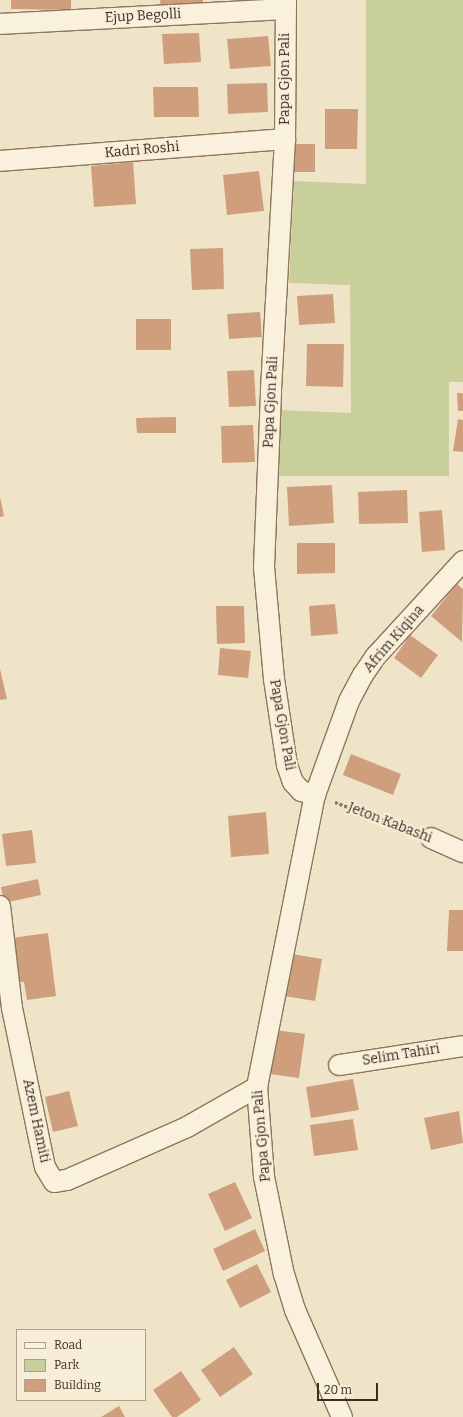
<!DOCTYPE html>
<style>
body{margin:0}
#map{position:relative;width:463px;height:1417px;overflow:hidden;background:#f0e4c8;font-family:Bitter,serif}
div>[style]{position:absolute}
.green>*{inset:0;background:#c9cf9b}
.building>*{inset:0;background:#cf9f7d}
.path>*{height:2.5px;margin-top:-1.25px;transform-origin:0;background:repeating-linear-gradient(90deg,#8d765c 0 3px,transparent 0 5px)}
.roads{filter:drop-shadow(1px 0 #8d765c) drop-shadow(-1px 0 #8d765c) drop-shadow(0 1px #8d765c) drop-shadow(0 -1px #8d765c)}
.minor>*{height:20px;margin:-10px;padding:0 10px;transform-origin:10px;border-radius:10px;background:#faf1dc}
span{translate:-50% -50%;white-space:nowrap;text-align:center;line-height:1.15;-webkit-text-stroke:3.5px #f7eed8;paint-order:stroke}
.street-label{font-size:14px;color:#3d2e20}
.legend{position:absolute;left:16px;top:1329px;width:130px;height:72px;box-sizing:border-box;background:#f7eed8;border:1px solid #ada18e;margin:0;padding:5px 7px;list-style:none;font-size:12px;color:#3d2e20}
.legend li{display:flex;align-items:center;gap:8px;height:20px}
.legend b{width:20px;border:1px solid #ada18e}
.scale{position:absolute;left:317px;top:1383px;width:61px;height:18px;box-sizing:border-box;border:2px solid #3d2e20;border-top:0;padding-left:5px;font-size:12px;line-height:14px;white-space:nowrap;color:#3d2e20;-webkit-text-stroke:3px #f7eed8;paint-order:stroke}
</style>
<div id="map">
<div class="green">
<div style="clip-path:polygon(366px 0,463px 0,463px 382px,449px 382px,449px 476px,279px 476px,279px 410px,351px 413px,350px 285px,289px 283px,294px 181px,366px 184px)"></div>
</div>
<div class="building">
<div style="clip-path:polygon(11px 0,71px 0,71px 10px,11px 9px)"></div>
<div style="clip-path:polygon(160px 0,203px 0,203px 3px,161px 7px)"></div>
<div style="clip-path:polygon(199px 33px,201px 62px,164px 64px,162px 34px)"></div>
<div style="clip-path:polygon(268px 36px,271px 66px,230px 69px,227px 39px)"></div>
<div style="clip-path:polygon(267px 83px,268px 112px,228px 114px,227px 84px)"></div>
<div style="clip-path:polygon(153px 87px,198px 87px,199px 117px,154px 117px)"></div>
<div style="clip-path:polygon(325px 109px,358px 109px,357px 149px,325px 149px)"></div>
<div style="clip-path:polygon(293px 144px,315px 144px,315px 172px,293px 172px)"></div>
<div style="clip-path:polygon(133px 162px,136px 204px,94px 207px,91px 166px)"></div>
<div style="clip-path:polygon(259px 171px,264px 211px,227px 215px,223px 175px)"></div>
<div style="clip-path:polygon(223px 248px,224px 289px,192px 290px,190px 249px)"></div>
<div style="clip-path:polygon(333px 294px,335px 323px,299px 325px,297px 296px)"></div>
<div style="clip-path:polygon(260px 312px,262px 337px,229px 339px,227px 314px)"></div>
<div style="clip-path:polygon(136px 319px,171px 319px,171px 350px,136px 350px)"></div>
<div style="clip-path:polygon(307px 344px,344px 344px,343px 387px,306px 386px)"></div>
<div style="clip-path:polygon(254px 370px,256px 406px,229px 407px,227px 371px)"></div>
<div style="clip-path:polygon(457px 393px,463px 393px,463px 411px,458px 411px)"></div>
<div style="clip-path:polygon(176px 417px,176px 433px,137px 433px,136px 418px)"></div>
<div style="clip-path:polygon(458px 419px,463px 420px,463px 452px,453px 451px)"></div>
<div style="clip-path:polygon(253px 425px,255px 462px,222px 463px,221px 426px)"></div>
<div style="clip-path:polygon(332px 485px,334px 523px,289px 526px,287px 487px)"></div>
<div style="clip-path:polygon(407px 490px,408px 523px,359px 524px,358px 492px)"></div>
<div style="clip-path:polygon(0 497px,4px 516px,0 517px)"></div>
<div style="clip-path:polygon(442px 510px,445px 550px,422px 552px,419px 512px)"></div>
<div style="clip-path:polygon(297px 543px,335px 543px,335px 573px,297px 574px)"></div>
<div style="clip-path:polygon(457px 584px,463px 589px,462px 642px,431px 616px)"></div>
<div style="clip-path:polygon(335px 604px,338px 634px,311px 636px,309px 606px)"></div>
<div style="clip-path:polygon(216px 606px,244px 606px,245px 643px,217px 644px)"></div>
<div style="clip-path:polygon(410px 635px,438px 655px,421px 678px,394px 658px)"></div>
<div style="clip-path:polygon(220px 648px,251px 651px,248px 678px,218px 675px)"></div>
<div style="clip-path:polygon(0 669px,7px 699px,0 700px)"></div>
<div style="clip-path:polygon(351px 754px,401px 774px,393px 795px,343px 775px)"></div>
<div style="clip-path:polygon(266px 812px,269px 854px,231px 857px,228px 816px)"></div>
<div style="clip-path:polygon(32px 830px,36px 863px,6px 866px,2px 834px)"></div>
<div style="clip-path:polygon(38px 879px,41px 895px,4px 903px,1px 887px)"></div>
<div style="clip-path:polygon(449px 910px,463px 910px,463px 951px,447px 951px)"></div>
<div style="clip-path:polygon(48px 933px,56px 996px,27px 1000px,24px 982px,17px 982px,11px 938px)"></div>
<div style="clip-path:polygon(292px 954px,322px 959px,315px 1001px,284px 996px)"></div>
<div style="clip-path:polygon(276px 1030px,305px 1034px,299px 1078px,270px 1074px)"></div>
<div style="clip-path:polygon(353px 1079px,359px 1110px,311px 1118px,306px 1087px)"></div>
<div style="clip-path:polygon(69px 1091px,78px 1126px,53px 1132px,45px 1097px)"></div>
<div style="clip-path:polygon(459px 1111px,463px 1143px,431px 1150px,424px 1118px)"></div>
<div style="clip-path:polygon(353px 1119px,358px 1150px,314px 1156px,310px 1125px)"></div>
<div style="clip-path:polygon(235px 1182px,252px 1218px,225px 1231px,208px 1194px)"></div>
<div style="clip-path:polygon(255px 1229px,265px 1251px,223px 1271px,213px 1249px)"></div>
<div style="clip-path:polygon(257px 1264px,271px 1292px,240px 1308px,226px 1280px)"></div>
<div style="clip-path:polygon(234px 1347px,253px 1374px,220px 1397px,201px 1370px)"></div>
<div style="clip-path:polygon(181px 1371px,201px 1400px,177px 1417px,172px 1417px,153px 1390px)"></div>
<div style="clip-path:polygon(119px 1406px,125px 1417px,101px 1417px)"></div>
</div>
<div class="path">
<div style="left:335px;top:802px;width:82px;rotate:20.6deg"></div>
</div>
<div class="roads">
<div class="minor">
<div style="left:286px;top:0;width:139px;rotate:90.4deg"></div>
<div style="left:285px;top:139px;width:254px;rotate:93.2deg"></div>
<div style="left:271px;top:393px;width:174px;rotate:92.3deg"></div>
<div style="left:264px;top:567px;width:112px;rotate:84.9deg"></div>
<div style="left:274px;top:679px;width:87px;rotate:81.4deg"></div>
<div style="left:287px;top:765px;width:18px;rotate:71deg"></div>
<div style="left:293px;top:782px;width:12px;rotate:48deg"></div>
<div style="left:301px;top:791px;width:15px;rotate:16deg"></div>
<div style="left:0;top:24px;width:286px;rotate:-3deg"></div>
<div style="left:0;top:161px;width:286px;rotate:-4.4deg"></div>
<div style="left:431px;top:838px;width:35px;rotate:24deg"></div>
<div style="left:0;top:906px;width:103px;rotate:83.3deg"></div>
<div style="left:12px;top:1008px;width:162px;rotate:78.3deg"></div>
<div style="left:45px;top:1167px;width:17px;rotate:59deg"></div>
<div style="left:54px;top:1182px;width:13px;rotate:-9deg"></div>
<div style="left:67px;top:1180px;width:131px;rotate:-23.8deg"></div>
<div style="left:187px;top:1127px;width:81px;rotate:-29.7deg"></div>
<div style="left:339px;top:1065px;width:125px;rotate:-8.7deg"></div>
<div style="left:342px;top:1417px;width:117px;rotate:-113.7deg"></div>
<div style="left:295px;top:1310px;width:37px;rotate:-107deg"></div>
<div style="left:284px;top:1275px;width:100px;rotate:-101.5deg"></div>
<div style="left:264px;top:1177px;width:90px;rotate:-94.4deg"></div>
<div style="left:257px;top:1087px;width:298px;rotate:-78.8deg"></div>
<div style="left:315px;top:795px;width:100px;rotate:-70.1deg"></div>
<div style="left:349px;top:701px;width:30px;rotate:-62deg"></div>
<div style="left:363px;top:675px;width:23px;rotate:-56deg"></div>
<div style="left:376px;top:656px;width:129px;rotate:-47.5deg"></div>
</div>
</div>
<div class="street-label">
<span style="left:143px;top:16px;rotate:-3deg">Ejup Begolli</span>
<span style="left:285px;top:79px;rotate:-90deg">Papa Gjon Pali</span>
<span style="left:142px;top:150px;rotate:-5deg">Kadri Roshi</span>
<span style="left:271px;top:402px;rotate:-87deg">Papa Gjon Pali</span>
<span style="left:394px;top:639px;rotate:-49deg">Afrim Kiqina</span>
<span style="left:282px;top:725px;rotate:80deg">Papa Gjon Pali</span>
<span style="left:390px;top:823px;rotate:21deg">Jeton Kabashi</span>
<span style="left:401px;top:1055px;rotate:-9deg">Selim Tahiri</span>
<span style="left:36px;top:1121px;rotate:78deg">Azem Hamiti</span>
<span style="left:262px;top:1136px;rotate:-95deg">Papa Gjon Pali</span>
</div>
<ul class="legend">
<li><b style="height:5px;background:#faf1dc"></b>Road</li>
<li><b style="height:11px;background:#c9cf9b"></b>Park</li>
<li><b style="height:11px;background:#cf9f7d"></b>Building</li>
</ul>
<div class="scale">20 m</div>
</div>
